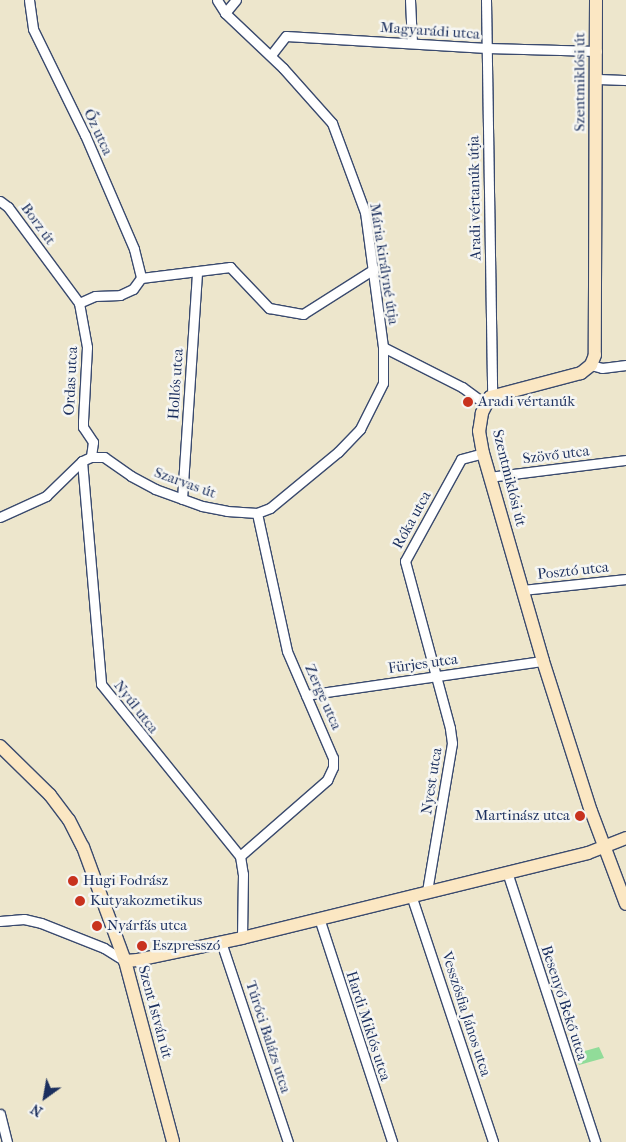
<!DOCTYPE html>
<meta charset="utf-8">
<style>
body{margin:0}
#map{position:relative;width:626px;height:1142px;overflow:hidden;background:#ede6cc;font-family:"IM FELL French Canon",serif}
div>[style]{position:absolute}
.green>*{inset:0;background:#91dc99}
.roads{filter:drop-shadow(1px 0 #3a4a6e) drop-shadow(-1px 0 #3a4a6e) drop-shadow(0 1px #3a4a6e) drop-shadow(0 -1px #3a4a6e)}
.street>*{height:9px;margin:-4.5px;padding:0 4.5px;transform-origin:4.5px;border-radius:4.5px;background:#fff}
.secondary>*{height:12px;margin:-6px;padding:0 6px;transform-origin:6px;border-radius:6px;background:#fbe7c3}
.dots>*{width:14px;height:14px;translate:-50% -50%;box-sizing:border-box;border:2px solid #f6f6f2;border-radius:50%}
span{translate:-50% -50%;white-space:nowrap;text-align:center;line-height:1.15;-webkit-text-stroke:5px #f6f6f2;paint-order:stroke}
.street-label{font-size:15px;color:#1b2f5e}
.poi-label{font-size:15px;color:#1b2f5e}
.left{translate:0 -50%;text-align:left}
.right{translate:-100% -50%;text-align:right}
.north{position:absolute;left:20px;top:1072px;width:50px;height:50px;-webkit-text-stroke:4px #f6f6f2;paint-order:stroke;rotate:212deg;font-size:14px;font-weight:700;line-height:20px;text-align:center;color:#1b2f5e}
.north::after{content:'';display:block;margin:auto;width:18px;height:22px;background:#1b2f5e;clip-path:polygon(50% 0,100% 100%,50% 72%,0 100%)}
</style>
<div id="map">
<div class="green">
<div style="clip-path:polygon(599px 1047px,604px 1058px,579px 1065px,574px 1054px)"></div>
</div>
<div class="roads">
<div class="street">
<div style="left:29px;top:0;width:29px;rotate:82deg"></div>
<div style="left:33px;top:29px;width:118px;rotate:63.9deg"></div>
<div style="left:85px;top:135px;width:124px;rotate:66.7deg"></div>
<div style="left:134px;top:249px;width:30px;rotate:76deg"></div>
<div style="left:217px;top:0;width:15px;rotate:58deg"></div>
<div style="left:225px;top:13px;width:80px;rotate:43.5deg"></div>
<div style="left:283px;top:68px;width:74px;rotate:48.3deg"></div>
<div style="left:332px;top:123px;width:95px;rotate:69.7deg"></div>
<div style="left:365px;top:212px;width:136px;rotate:82.4deg"></div>
<div style="left:383px;top:347px;width:89px;rotate:26.9deg"></div>
<div style="left:462px;top:387px;width:29px;rotate:36deg"></div>
<div style="left:410px;top:0;width:43px;rotate:87.3deg"></div>
<div style="left:486px;top:0;width:396px;rotate:89.1deg"></div>
<div style="left:225px;top:13px;width:17px;rotate:-50deg"></div>
<div style="left:271px;top:55px;width:24px;rotate:-52deg"></div>
<div style="left:286px;top:36px;width:201px;rotate:3.4deg"></div>
<div style="left:487px;top:48px;width:110px;rotate:1.6deg"></div>
<div style="left:596px;top:79px;width:30px;rotate:2deg"></div>
<div style="left:0;top:201px;width:10px;rotate:37deg"></div>
<div style="left:8px;top:207px;width:119px;rotate:53.5deg"></div>
<div style="left:79px;top:303px;width:45px;rotate:79.7deg"></div>
<div style="left:87px;top:347px;width:75px;rotate:93.1deg"></div>
<div style="left:83px;top:422px;width:5px;rotate:90deg"></div>
<div style="left:83px;top:427px;width:18px;rotate:56deg"></div>
<div style="left:93px;top:442px;width:15px;rotate:98deg"></div>
<div style="left:141px;top:278px;width:90px;rotate:-7deg"></div>
<div style="left:230px;top:267px;width:57px;rotate:46.4deg"></div>
<div style="left:269px;top:308px;width:35px;rotate:10deg"></div>
<div style="left:303px;top:314px;width:84px;rotate:-32.4deg"></div>
<div style="left:79px;top:303px;width:17px;rotate:-24deg"></div>
<div style="left:95px;top:296px;width:25px;rotate:-2deg"></div>
<div style="left:120px;top:295px;width:14px;rotate:-25deg"></div>
<div style="left:133px;top:289px;width:14px;rotate:-54deg"></div>
<div style="left:591px;top:365px;width:11px;rotate:15deg"></div>
<div style="left:602px;top:368px;width:24px;rotate:-7deg"></div>
<div style="left:82px;top:461px;width:224px;rotate:85.1deg"></div>
<div style="left:101px;top:684px;width:221px;rotate:51.1deg"></div>
<div style="left:240px;top:856px;width:18px;rotate:81deg"></div>
<div style="left:243px;top:874px;width:64px;rotate:90.9deg"></div>
<div style="left:489px;top:477px;width:138px;rotate:-7.1deg"></div>
<div style="left:182px;top:499px;width:228px;rotate:-86.2deg"></div>
<div style="left:0;top:517px;width:51px;rotate:-24.5deg"></div>
<div style="left:46px;top:496px;width:50px;rotate:-44.2deg"></div>
<div style="left:82px;top:461px;width:10px;rotate:-24deg"></div>
<div style="left:91px;top:457px;width:13px"></div>
<div style="left:104px;top:457px;width:33px;rotate:35deg"></div>
<div style="left:131px;top:476px;width:27px;rotate:28deg"></div>
<div style="left:155px;top:489px;width:50px;rotate:19.9deg"></div>
<div style="left:202px;top:506px;width:25px;rotate:11deg"></div>
<div style="left:227px;top:511px;width:30px;rotate:4deg"></div>
<div style="left:257px;top:513px;width:14px;rotate:-21deg"></div>
<div style="left:270px;top:508px;width:88px;rotate:-39.5deg"></div>
<div style="left:338px;top:452px;width:32px;rotate:-46deg"></div>
<div style="left:360px;top:429px;width:51px;rotate:-63.4deg"></div>
<div style="left:383px;top:383px;width:36px;rotate:-90deg"></div>
<div style="left:522px;top:590px;width:105px;rotate:-6deg"></div>
<div style="left:306px;top:695px;width:239px;rotate:-8.2deg"></div>
<div style="left:240px;top:856px;width:116px;rotate:-41.1deg"></div>
<div style="left:327px;top:780px;width:14px;rotate:-65deg"></div>
<div style="left:333px;top:767px;width:9px;rotate:-90deg"></div>
<div style="left:333px;top:758px;width:116px;rotate:-113.3deg"></div>
<div style="left:287px;top:651px;width:141px;rotate:-102.3deg"></div>
<div style="left:507px;top:872px;width:284px;rotate:71.9deg"></div>
<div style="left:427px;top:891px;width:150px;rotate:-80.4deg"></div>
<div style="left:452px;top:743px;width:15px;rotate:-98deg"></div>
<div style="left:450px;top:728px;width:173px;rotate:-105.1deg"></div>
<div style="left:405px;top:561px;width:116px;rotate:-61.2deg"></div>
<div style="left:461px;top:459px;width:23px;rotate:-15deg"></div>
<div style="left:411px;top:895px;width:260px;rotate:71.6deg"></div>
<div style="left:319px;top:918px;width:236px;rotate:71.9deg"></div>
<div style="left:0;top:921px;width:24px;rotate:-5deg"></div>
<div style="left:24px;top:919px;width:17px;rotate:13deg"></div>
<div style="left:41px;top:923px;width:68px;rotate:21.6deg"></div>
<div style="left:104px;top:948px;width:25px;rotate:32deg"></div>
<div style="left:221px;top:942px;width:211px;rotate:71.5deg"></div>
<div style="left:0;top:1114px;width:29px;rotate:76deg"></div>
</div>
<div class="secondary">
<div style="left:596px;top:0;width:355px;rotate:90.2deg"></div>
<div style="left:595px;top:355px;width:11px;rotate:112deg"></div>
<div style="left:591px;top:365px;width:13px;rotate:141deg"></div>
<div style="left:581px;top:373px;width:94px;rotate:165.2deg"></div>
<div style="left:490px;top:397px;width:18px;rotate:117deg"></div>
<div style="left:482px;top:413px;width:18px;rotate:99deg"></div>
<div style="left:479px;top:431px;width:22px;rotate:80deg"></div>
<div style="left:483px;top:453px;width:216px;rotate:73.9deg"></div>
<div style="left:543px;top:661px;width:157px;rotate:72.3deg"></div>
<div style="left:591px;top:811px;width:99px;rotate:69.4deg"></div>
<div style="left:0;top:746px;width:70px;rotate:44.4deg"></div>
<div style="left:50px;top:795px;width:31px;rotate:53deg"></div>
<div style="left:69px;top:820px;width:30px;rotate:63deg"></div>
<div style="left:83px;top:847px;width:121px;rotate:69.8deg"></div>
<div style="left:125px;top:961px;width:187px;rotate:75.1deg"></div>
<div style="left:125px;top:961px;width:13px;rotate:-4deg"></div>
<div style="left:138px;top:960px;width:106px;rotate:-11.9deg"></div>
<div style="left:242px;top:938px;width:356px;rotate:-13.8deg"></div>
<div style="left:588px;top:853px;width:41px;rotate:-21.5deg"></div>
</div>
</div>
<div class="dots">
<div style="left:468px;top:402px;background:#c8321e"></div>
<div style="left:580px;top:816px;background:#c8321e"></div>
<div style="left:73px;top:881px;background:#c8321e"></div>
<div style="left:80px;top:901px;background:#c8321e"></div>
<div style="left:97px;top:926px;background:#c8321e"></div>
<div style="left:142px;top:946px;background:#c8321e"></div>
</div>
<div class="street-label">
<span style="left:430px;top:31px;rotate:4deg">Magyarádi utca</span>
<span style="left:580px;top:82px;rotate:-90deg">Szentmiklósi út</span>
<span style="left:98px;top:132px;rotate:65deg">Őz utca</span>
<span style="left:475px;top:198px;rotate:-91deg">Aradi vértanúk útja</span>
<span style="left:38px;top:224px;rotate:54deg">Borz út</span>
<span style="left:384px;top:264px;rotate:81deg">Mária királyné útja</span>
<span style="left:71px;top:381px;rotate:-87deg">Ordas utca</span>
<span style="left:176px;top:384px;rotate:-86deg">Hollós utca</span>
<span style="left:556px;top:455px;rotate:-7deg">Szövő utca</span>
<span style="left:509px;top:478px;rotate:76deg">Szentmiklósi út</span>
<span style="left:185px;top:483px;rotate:20deg">Szarvas út</span>
<span style="left:412px;top:520px;rotate:-61deg">Róka utca</span>
<span style="left:573px;top:571px;rotate:-6deg">Posztó utca</span>
<span style="left:423px;top:664px;rotate:-8deg">Fürjes utca</span>
<span style="left:323px;top:697px;rotate:66deg">Zerge utca</span>
<span style="left:136px;top:707px;rotate:52deg">Nyúl utca</span>
<span style="left:432px;top:781px;rotate:-81deg">Nyest utca</span>
<span style="left:564px;top:1003px;rotate:72deg">Besenyő Bekő utca</span>
<span style="left:155px;top:1012px;rotate:75deg">Szent István út</span>
<span style="left:466px;top:1014px;rotate:72deg">Vesszősfia János utca</span>
<span style="left:368px;top:1026px;rotate:72deg">Hardi Miklós utca</span>
<span style="left:268px;top:1037px;rotate:72deg">Túróci Balázs utca</span>
</div>
<div class="poi-label">
<span class="left" style="left:478px;top:402px">Aradi vértanúk</span>
<span class="right" style="left:570px;top:816px">Martinász utca</span>
<span class="left" style="left:83px;top:881px">Hugi Fodrász</span>
<span class="left" style="left:90px;top:901px">Kutyakozmetikus</span>
<span class="left" style="left:107px;top:926px">Nyárfás utca</span>
<span class="left" style="left:152px;top:946px">Eszpresszó</span>
</div>
<div class="north">N</div>
</div>
